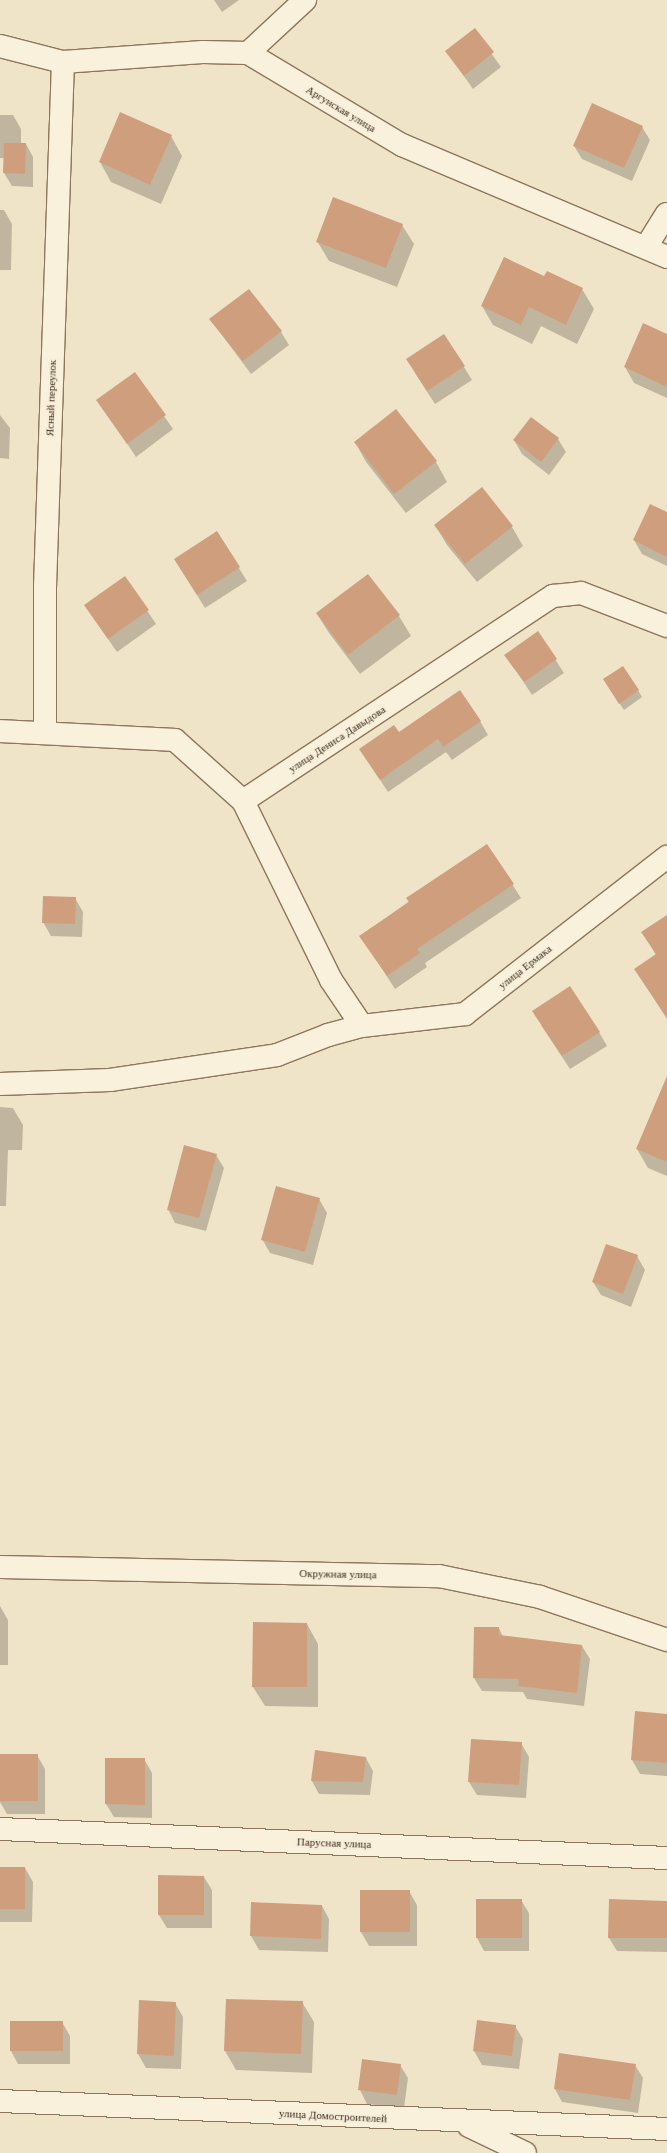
<!DOCTYPE html>
<meta charset="utf-8">
<style>
body{margin:0}
#map{position:relative;width:667px;height:2153px;overflow:hidden;background:#f0e4c8;font-family:Georgia,serif}
div>[style]{position:absolute}
.shadow>*{inset:0;background:#0003}
.building>*{inset:0;background:#cf9f7d}
.roads{filter:drop-shadow(1px 0 #8d765c) drop-shadow(-1px 0 #8d765c) drop-shadow(0 1px #8d765c) drop-shadow(0 -1px #8d765c)}
.minor>*{height:22px;margin:-11px;padding:0 11px;transform-origin:11px;border-radius:11px;background:#faf1dc}
span{translate:-50% -50%;white-space:nowrap;text-align:center;line-height:1.15;-webkit-text-stroke:3.5px #f7eed8;paint-order:stroke}
.street-label{font-size:11px;color:#3d2e20}
</style>
<div id="map">
<div class="shadow">
<div style="clip-path:polygon(214px 0,239px 0,222px 12px)"></div>
<div style="clip-path:polygon(474px 29px,501px 67px,473px 89px,446px 51px)"></div>
<div style="clip-path:polygon(0 115px,13px 115px,21px 129px,21px 144px,26px 144px,33px 157px,33px 187px,12px 186px,4px 173px,4px 158px,0 158px)"></div>
<div style="clip-path:polygon(642px 127px,650px 140px,632px 181px,582px 159px,574px 146px)"></div>
<div style="clip-path:polygon(171px 136px,182px 156px,161px 204px,111px 182px,100px 162px)"></div>
<div style="clip-path:polygon(0 210px,4px 210px,12px 224px,11px 270px,0 270px)"></div>
<div style="clip-path:polygon(402px 225px,414px 244px,397px 287px,329px 261px,317px 241px)"></div>
<div style="clip-path:polygon(545px 277px,582px 289px,594px 309px,577px 344px,541px 326px,532px 344px,493px 325px,482px 306px)"></div>
<div style="clip-path:polygon(210px 319px,281px 332px,289px 345px,251px 374px)"></div>
<div style="clip-path:polygon(667px 334px,667px 398px,634px 383px,625px 367px)"></div>
<div style="clip-path:polygon(464px 367px,472px 380px,435px 404px,415px 373px)"></div>
<div style="clip-path:polygon(135px 374px,173px 429px,136px 457px,98px 400px)"></div>
<div style="clip-path:polygon(396px 411px,436px 462px,447px 482px,406px 513px,366px 462px,355px 442px)"></div>
<div style="clip-path:polygon(0 415px,10px 428px,9px 459px,0 458px)"></div>
<div style="clip-path:polygon(531px 418px,558px 439px,566px 452px,549px 475px,522px 454px,514px 440px)"></div>
<div style="clip-path:polygon(667px 513px,667px 566px,642px 554px,634px 540px)"></div>
<div style="clip-path:polygon(435px 525px,512px 527px,523px 546px,477px 582px,447px 545px)"></div>
<div style="clip-path:polygon(217px 533px,247px 581px,205px 608px,175px 560px)"></div>
<div style="clip-path:polygon(368px 575px,399px 616px,411px 636px,360px 674px,329px 633px,317px 614px)"></div>
<div style="clip-path:polygon(125px 577px,156px 624px,117px 652px,85px 606px)"></div>
<div style="clip-path:polygon(538px 633px,564px 673px,532px 695px,506px 655px)"></div>
<div style="clip-path:polygon(608px 686px,638px 690px,642px 697px,624px 710px)"></div>
<div style="clip-path:polygon(480px 721px,488px 735px,452px 760px,446px 752px,388px 792px,360px 749px,398px 733px)"></div>
<div style="clip-path:polygon(487px 845px,521px 898px,425px 963px,427px 967px,395px 989px,361px 936px)"></div>
<div style="clip-path:polygon(75px 898px,83px 912px,82px 937px,51px 936px,43px 922px)"></div>
<div style="clip-path:polygon(667px 916px,667px 1019px,635px 969px,656px 955px,643px 932px)"></div>
<div style="clip-path:polygon(541px 1025px,599px 1032px,607px 1046px,570px 1069px)"></div>
<div style="clip-path:polygon(667px 1103px,667px 1176px,648px 1168px,637px 1149px)"></div>
<div style="clip-path:polygon(0 1107px,13px 1108px,23px 1125px,22px 1150px,8px 1150px,6px 1206px,0 1206px)"></div>
<div style="clip-path:polygon(216px 1155px,224px 1168px,206px 1231px,175px 1223px,168px 1209px)"></div>
<div style="clip-path:polygon(319px 1199px,327px 1213px,313px 1265px,270px 1253px,262px 1239px)"></div>
<div style="clip-path:polygon(637px 1256px,645px 1270px,631px 1307px,601px 1295px,593px 1282px)"></div>
<div style="clip-path:polygon(0 1606px,8px 1620px,8px 1665px,0 1665px)"></div>
<div style="clip-path:polygon(307px 1624px,318px 1644px,318px 1707px,265px 1706px,253px 1687px)"></div>
<div style="clip-path:polygon(499px 1628px,503px 1637px,582px 1646px,590px 1659px,584px 1706px,527px 1699px,523px 1692px,482px 1691px,474px 1678px)"></div>
<div style="clip-path:polygon(667px 1715px,667px 1776px,640px 1774px,632px 1760px)"></div>
<div style="clip-path:polygon(521px 1743px,529px 1757px,526px 1798px,477px 1795px,469px 1782px)"></div>
<div style="clip-path:polygon(0 1755px,37px 1755px,45px 1769px,45px 1814px,7px 1814px,0 1802px)"></div>
<div style="clip-path:polygon(366px 1758px,373px 1771px,370px 1795px,319px 1794px,312px 1781px)"></div>
<div style="clip-path:polygon(144px 1759px,152px 1773px,152px 1818px,114px 1817px,106px 1804px)"></div>
<div style="clip-path:polygon(0 1868px,25px 1868px,33px 1882px,32px 1922px,0 1922px)"></div>
<div style="clip-path:polygon(204px 1877px,212px 1890px,212px 1928px,167px 1928px,159px 1915px)"></div>
<div style="clip-path:polygon(361px 1891px,409px 1891px,417px 1905px,417px 1946px,369px 1946px,361px 1932px)"></div>
<div style="clip-path:polygon(521px 1900px,529px 1913px,529px 1951px,484px 1951px,477px 1938px)"></div>
<div style="clip-path:polygon(667px 1901px,667px 1952px,617px 1951px,609px 1938px)"></div>
<div style="clip-path:polygon(322px 1906px,329px 1919px,328px 1952px,259px 1950px,251px 1936px)"></div>
<div style="clip-path:polygon(140px 2001px,175px 2003px,183px 2017px,181px 2069px,146px 2068px,138px 2054px)"></div>
<div style="clip-path:polygon(302px 2002px,314px 2022px,312px 2073px,236px 2070px,225px 2051px)"></div>
<div style="clip-path:polygon(478px 2021px,515px 2026px,523px 2039px,519px 2069px,482px 2065px,474px 2051px)"></div>
<div style="clip-path:polygon(62px 2022px,70px 2036px,70px 2064px,18px 2064px,11px 2051px)"></div>
<div style="clip-path:polygon(400px 2065px,408px 2078px,404px 2108px,367px 2104px,360px 2090px)"></div>
<div style="clip-path:polygon(635px 2065px,643px 2078px,638px 2113px,562px 2102px,555px 2089px)"></div>
</div>
<div class="building">
<div style="clip-path:polygon(475px 28px,494px 52px,464px 76px,445px 51px)"></div>
<div style="clip-path:polygon(592px 103px,643px 126px,624px 168px,573px 146px)"></div>
<div style="clip-path:polygon(120px 112px,172px 135px,150px 185px,99px 162px)"></div>
<div style="clip-path:polygon(4px 143px,26px 143px,25px 174px,3px 173px)"></div>
<div style="clip-path:polygon(333px 197px,403px 224px,386px 268px,316px 242px)"></div>
<div style="clip-path:polygon(504px 257px,544px 276px,547px 271px,583px 288px,566px 325px,529px 307px,521px 325px,481px 306px)"></div>
<div style="clip-path:polygon(249px 289px,282px 331px,243px 361px,209px 319px)"></div>
<div style="clip-path:polygon(643px 323px,667px 334px,667px 387px,624px 367px)"></div>
<div style="clip-path:polygon(444px 334px,465px 366px,427px 391px,406px 359px)"></div>
<div style="clip-path:polygon(135px 372px,166px 415px,127px 444px,96px 400px)"></div>
<div style="clip-path:polygon(396px 409px,437px 461px,394px 494px,354px 442px)"></div>
<div style="clip-path:polygon(531px 417px,559px 438px,541px 462px,513px 440px)"></div>
<div style="clip-path:polygon(482px 487px,513px 526px,465px 564px,434px 525px)"></div>
<div style="clip-path:polygon(650px 504px,667px 512px,667px 557px,633px 540px)"></div>
<div style="clip-path:polygon(217px 531px,240px 567px,197px 595px,174px 559px)"></div>
<div style="clip-path:polygon(368px 574px,400px 615px,348px 655px,316px 613px)"></div>
<div style="clip-path:polygon(125px 576px,149px 610px,108px 639px,84px 605px)"></div>
<div style="clip-path:polygon(538px 631px,557px 659px,524px 682px,504px 655px)"></div>
<div style="clip-path:polygon(623px 666px,639px 690px,619px 704px,603px 679px)"></div>
<div style="clip-path:polygon(460px 690px,481px 721px,443px 747px,438px 739px,380px 780px,359px 749px,394px 725px,399px 732px)"></div>
<div style="clip-path:polygon(487px 844px,514px 884px,417px 949px,420px 953px,387px 976px,359px 936px,409px 902px,406px 898px)"></div>
<div style="clip-path:polygon(43px 896px,76px 897px,75px 924px,42px 923px)"></div>
<div style="clip-path:polygon(667px 915px,667px 1018px,634px 969px,656px 954px,641px 932px)"></div>
<div style="clip-path:polygon(570px 986px,600px 1032px,562px 1056px,532px 1011px)"></div>
<div style="clip-path:polygon(667px 1076px,667px 1162px,636px 1149px)"></div>
<div style="clip-path:polygon(184px 1145px,217px 1154px,199px 1218px,167px 1210px)"></div>
<div style="clip-path:polygon(276px 1186px,320px 1198px,305px 1252px,261px 1240px)"></div>
<div style="clip-path:polygon(606px 1244px,638px 1255px,623px 1294px,592px 1282px)"></div>
<div style="clip-path:polygon(253px 1622px,307px 1623px,307px 1687px,252px 1687px)"></div>
<div style="clip-path:polygon(474px 1627px,499px 1627px,499px 1635px,582px 1645px,577px 1693px,518px 1686px,519px 1679px,473px 1678px)"></div>
<div style="clip-path:polygon(635px 1711px,667px 1714px,667px 1763px,631px 1760px)"></div>
<div style="clip-path:polygon(471px 1739px,522px 1742px,519px 1785px,468px 1782px)"></div>
<div style="clip-path:polygon(315px 1750px,366px 1757px,363px 1782px,311px 1781px)"></div>
<div style="clip-path:polygon(0 1754px,38px 1754px,38px 1801px,0 1801px)"></div>
<div style="clip-path:polygon(105px 1758px,145px 1758px,145px 1805px,105px 1804px)"></div>
<div style="clip-path:polygon(0 1867px,25px 1867px,25px 1909px,0 1909px)"></div>
<div style="clip-path:polygon(158px 1875px,204px 1876px,204px 1915px,158px 1915px)"></div>
<div style="clip-path:polygon(360px 1890px,410px 1890px,410px 1932px,360px 1932px)"></div>
<div style="clip-path:polygon(476px 1899px,522px 1899px,522px 1938px,476px 1938px)"></div>
<div style="clip-path:polygon(609px 1899px,667px 1901px,667px 1938px,608px 1938px)"></div>
<div style="clip-path:polygon(251px 1902px,322px 1905px,321px 1939px,250px 1936px)"></div>
<div style="clip-path:polygon(226px 1999px,303px 2001px,301px 2054px,224px 2051px)"></div>
<div style="clip-path:polygon(139px 2000px,176px 2002px,174px 2056px,137px 2054px)"></div>
<div style="clip-path:polygon(477px 2020px,516px 2025px,512px 2056px,473px 2051px)"></div>
<div style="clip-path:polygon(10px 2021px,63px 2021px,63px 2051px,10px 2051px)"></div>
<div style="clip-path:polygon(559px 2053px,636px 2064px,630px 2100px,554px 2089px)"></div>
<div style="clip-path:polygon(362px 2059px,401px 2064px,397px 2095px,358px 2090px)"></div>
</div>
<div class="roads">
<div class="minor">
<div style="left:0;top:46px;width:65px;rotate:14.3deg"></div>
<div style="left:63px;top:62px;width:140px;rotate:-4.1deg"></div>
<div style="left:203px;top:52px;width:45px;rotate:1.3deg"></div>
<div style="left:248px;top:53px;width:179px;rotate:30.9deg"></div>
<div style="left:402px;top:145px;width:288px;rotate:22.9deg"></div>
<div style="left:248px;top:53px;width:78px;rotate:-42.9deg"></div>
<div style="left:646px;top:247px;width:39px;rotate:-58deg"></div>
<div style="left:0;top:731px;width:175px;rotate:2.9deg"></div>
<div style="left:175px;top:740px;width:91px;rotate:41.9deg"></div>
<div style="left:243px;top:801px;width:372px;rotate:-33.5deg"></div>
<div style="left:553px;top:596px;width:28px;rotate:-6deg"></div>
<div style="left:581px;top:593px;width:92px;rotate:21deg"></div>
<div style="left:45px;top:733px;width:146px;rotate:-90deg"></div>
<div style="left:45px;top:587px;width:525px;rotate:-88.04deg"></div>
<div style="left:243px;top:801px;width:199px;rotate:63.8deg"></div>
<div style="left:331px;top:980px;width:55px;rotate:56deg"></div>
<div style="left:0;top:1084px;width:110px;rotate:-2.1deg"></div>
<div style="left:110px;top:1080px;width:169px;rotate:-8.5deg"></div>
<div style="left:277px;top:1055px;width:55px;rotate:-21.4deg"></div>
<div style="left:328px;top:1035px;width:35px;rotate:-15deg"></div>
<div style="left:362px;top:1026px;width:104px;rotate:-6.6deg"></div>
<div style="left:465px;top:1014px;width:256px;rotate:-37.9deg"></div>
<div style="left:0;top:1567px;width:439px;rotate:1.2deg"></div>
<div style="left:439px;top:1576px;width:103px;rotate:11.7deg"></div>
<div style="left:540px;top:1597px;width:134px;rotate:18.7deg"></div>
<div style="left:0;top:1829px;width:668px;rotate:2.49deg"></div>
<div style="left:0;top:2101px;width:668px;rotate:2.4deg"></div>
<div style="left:469px;top:2126px;width:62px;rotate:25.7deg"></div>
</div>
</div>
<div class="street-label">
<span style="left:341px;top:109px;rotate:31deg">Аргунская улица</span>
<span style="left:51px;top:398px;rotate:-88deg">Ясный переулок</span>
<span style="left:337px;top:739px;rotate:-33deg">улица Дениса Давыдова</span>
<span style="left:525px;top:967px;rotate:-38deg">улица Ермака</span>
<span style="left:338px;top:1574px;rotate:1deg">Окружная улица</span>
<span style="left:334px;top:1843px;rotate:2deg">Парусная улица</span>
<span style="left:333px;top:2116px;rotate:3deg">улица Домостроителей</span>
</div>
</div>
